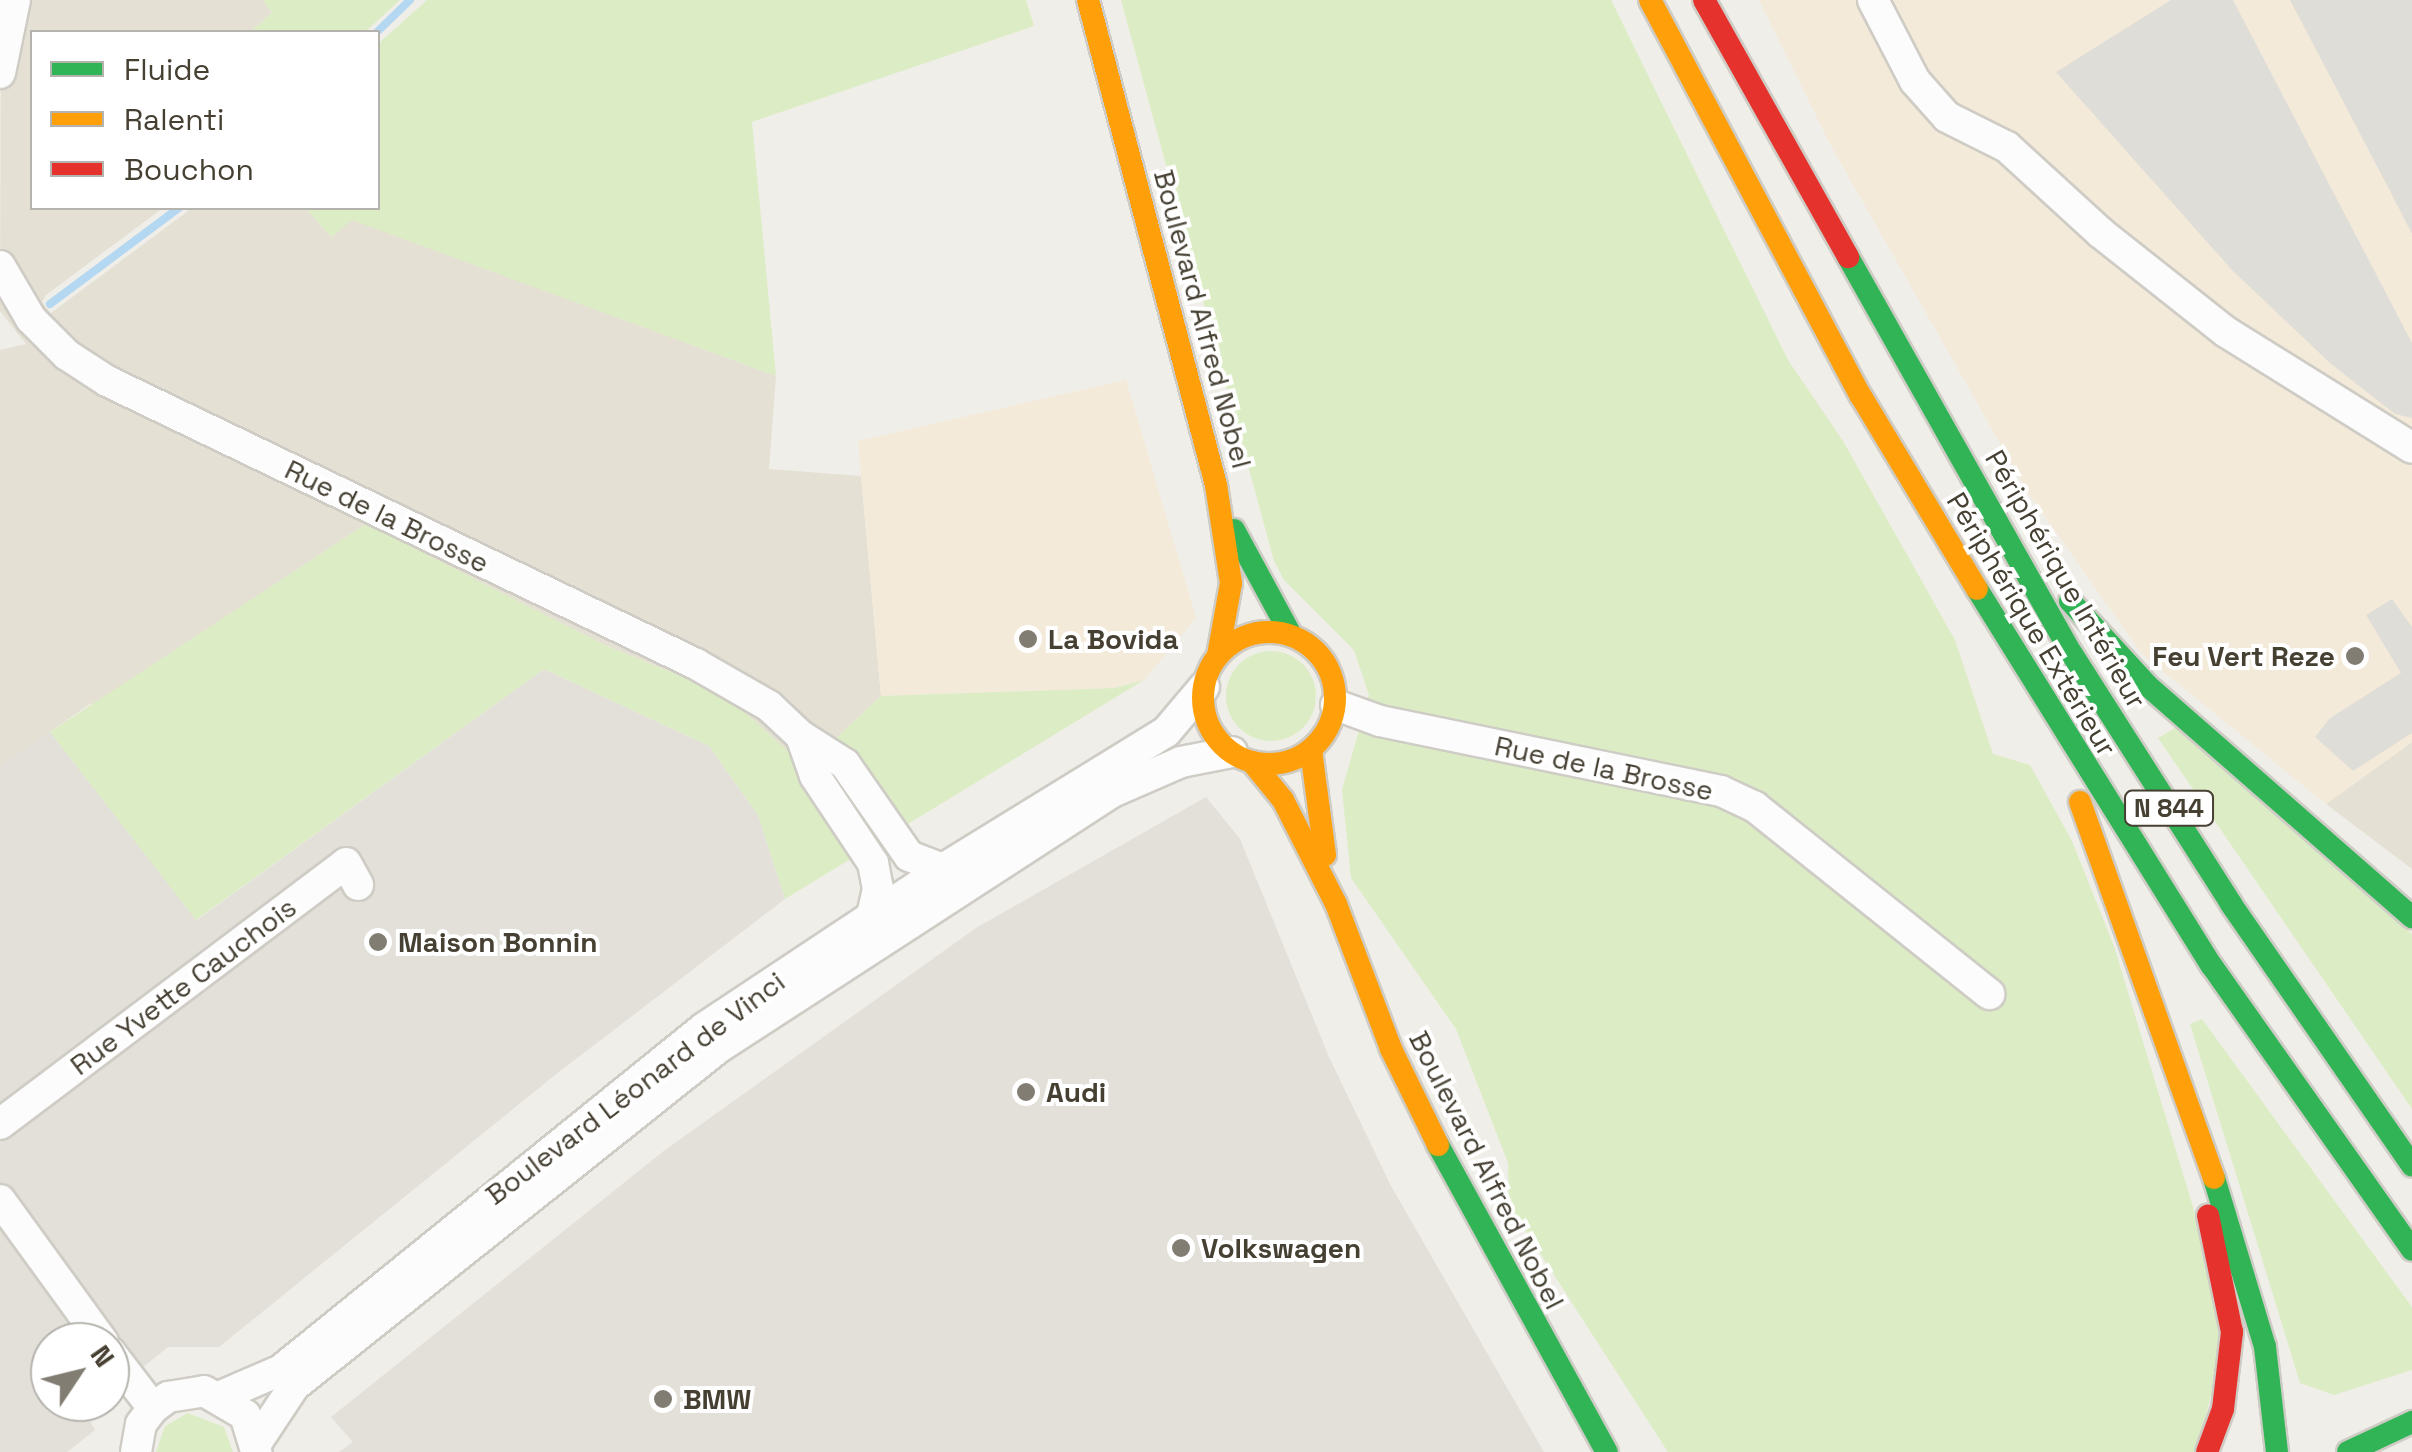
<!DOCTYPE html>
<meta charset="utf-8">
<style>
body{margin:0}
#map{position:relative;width:2412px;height:1452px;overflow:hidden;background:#f0eee8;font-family:"Space Grotesk",sans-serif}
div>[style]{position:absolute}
.residential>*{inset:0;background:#e5e0d4}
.commercial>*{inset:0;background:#f4ead9}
.industrial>*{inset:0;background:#e3dfd9}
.green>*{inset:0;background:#dcedc5}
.round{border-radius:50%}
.parking>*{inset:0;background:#dfddd8}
.stream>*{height:8px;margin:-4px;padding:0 4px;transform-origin:4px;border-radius:4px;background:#b4d7f2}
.roads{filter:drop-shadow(2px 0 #ceccc5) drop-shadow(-2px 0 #ceccc5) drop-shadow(0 2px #ceccc5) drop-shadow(0 -2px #ceccc5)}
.street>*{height:30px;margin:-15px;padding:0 15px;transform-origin:15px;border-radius:15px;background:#fdfcfc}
.fast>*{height:22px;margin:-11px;padding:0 11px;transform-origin:11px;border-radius:11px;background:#30b455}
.slow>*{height:22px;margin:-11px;padding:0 11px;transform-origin:11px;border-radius:11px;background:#ff9f0a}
.slow>.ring{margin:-11px;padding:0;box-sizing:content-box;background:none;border:22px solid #ff9f0a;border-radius:50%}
.jam>*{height:22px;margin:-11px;padding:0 11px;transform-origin:11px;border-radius:11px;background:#e5322d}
.dots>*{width:28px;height:28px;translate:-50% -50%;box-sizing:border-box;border:5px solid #fff;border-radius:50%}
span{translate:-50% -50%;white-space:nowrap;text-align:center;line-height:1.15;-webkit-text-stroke:8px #fff;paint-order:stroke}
.shield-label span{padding:2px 8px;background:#fff;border:2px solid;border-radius:8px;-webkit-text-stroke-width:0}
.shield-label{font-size:25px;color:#464033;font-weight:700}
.street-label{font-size:28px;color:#464033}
.poi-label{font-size:28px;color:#464033;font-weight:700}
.left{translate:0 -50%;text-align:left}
.right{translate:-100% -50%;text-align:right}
.legend{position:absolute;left:30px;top:30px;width:350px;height:180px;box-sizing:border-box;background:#fff;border:2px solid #b5b3ad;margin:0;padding:12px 18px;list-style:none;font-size:30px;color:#464033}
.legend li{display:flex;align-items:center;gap:20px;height:50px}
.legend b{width:50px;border:2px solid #b5b3ad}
.north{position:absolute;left:30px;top:1322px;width:100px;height:100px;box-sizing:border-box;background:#fff;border:2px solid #b5b3ad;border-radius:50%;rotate:55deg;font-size:28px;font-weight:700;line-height:40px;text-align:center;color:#464033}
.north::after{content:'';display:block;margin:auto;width:35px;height:45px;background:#827d72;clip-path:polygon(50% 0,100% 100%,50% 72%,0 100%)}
</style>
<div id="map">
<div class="residential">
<div style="clip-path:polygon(1px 0,263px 0,272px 13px,250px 32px,32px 32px,32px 208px,163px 208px,46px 295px,42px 302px,51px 313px,192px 208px,306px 208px,331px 237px,352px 219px,776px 376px,769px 469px,861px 476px,881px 696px,805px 768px,725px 694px,607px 646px,90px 704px,0 767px,0 350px,26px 344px,0 311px)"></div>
<div style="clip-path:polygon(2412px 742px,2412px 869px,2326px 804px)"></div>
</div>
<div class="commercial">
<div style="clip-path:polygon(1759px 0,2412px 0,2412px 742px,2326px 804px,2142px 654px,2029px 494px,1830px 144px)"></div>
<div style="clip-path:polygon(1126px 380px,1196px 618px,1144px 680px,1115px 688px,881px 696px,858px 441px)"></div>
</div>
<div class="industrial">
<div style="clip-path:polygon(544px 669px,709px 746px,758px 815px,785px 899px,555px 1075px,219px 1347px,168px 1347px,110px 1394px,110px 1342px,50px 1342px,50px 1402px,100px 1402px,86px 1414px,95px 1430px,67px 1452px,0 1452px,0 767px,50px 732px,197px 920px)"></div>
<div style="clip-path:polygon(1206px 797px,1240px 839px,1329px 1057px,1391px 1186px,1544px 1452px,339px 1452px,353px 1442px,331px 1417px,665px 1150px,976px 928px)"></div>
</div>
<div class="green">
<div style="clip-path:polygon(263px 0,400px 0,365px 32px,250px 32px,272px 13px)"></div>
<div style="clip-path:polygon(427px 0,1026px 0,1034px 26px,752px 122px,776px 376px,352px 220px,331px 237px,306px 208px,378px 208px,378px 44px)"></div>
<div style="clip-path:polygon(1121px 0,1611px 0,1788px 360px,1843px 441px,1955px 640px,1993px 754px,2030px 765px,2072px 841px,2114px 946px,2200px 1230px,2223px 1347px,2197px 1452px,1668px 1452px,1509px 1205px,1508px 1163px,1456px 1029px,1351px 878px,1342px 790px,1369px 695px,1354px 650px,1284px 580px,1274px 561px)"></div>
<div style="clip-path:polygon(366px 524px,607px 646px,725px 694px,805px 767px,881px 696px,1115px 688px,1144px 680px,785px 899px,758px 815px,709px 746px,544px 669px,196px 920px,50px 732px)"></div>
<div class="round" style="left:1226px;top:651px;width:90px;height:90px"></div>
<div style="clip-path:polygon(2177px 727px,2412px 934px,2412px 1109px,2158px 738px)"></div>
<div style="clip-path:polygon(2202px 1019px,2412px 1307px,2412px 1370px,2334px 1395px,2300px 1383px,2190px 1024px)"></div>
<div style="clip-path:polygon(188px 1413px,224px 1427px,233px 1452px,156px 1452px,165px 1426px)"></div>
</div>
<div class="parking">
<div style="clip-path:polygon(2171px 0,2233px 0,2412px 343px,2412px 418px,2395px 414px,2331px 364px,2232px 270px,2056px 72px)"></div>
<div style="clip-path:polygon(2290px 0,2412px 0,2412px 234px,2390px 191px)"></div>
<div style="clip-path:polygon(2392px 599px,2412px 627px,2412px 733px,2353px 771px,2315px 737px,2330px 718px,2401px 673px,2366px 615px)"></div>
</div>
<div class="stream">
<div style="left:377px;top:32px;width:46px;rotate:-44.1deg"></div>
<div style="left:50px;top:304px;width:161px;rotate:-36.7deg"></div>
</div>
<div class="roads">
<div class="street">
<div style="left:1873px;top:0;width:91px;rotate:62.6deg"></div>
<div style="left:1915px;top:81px;width:48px;rotate:48.4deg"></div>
<div style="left:1947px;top:117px;width:67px;rotate:26.6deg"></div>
<div style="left:2007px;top:147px;width:127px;rotate:42.5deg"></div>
<div style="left:2101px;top:233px;width:159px;rotate:38.4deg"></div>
<div style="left:2226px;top:332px;width:219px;rotate:31.9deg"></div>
<div style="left:0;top:73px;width:75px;rotate:-78.4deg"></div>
<div style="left:0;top:266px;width:61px;rotate:59.7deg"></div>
<div style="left:31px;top:319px;width:51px;rotate:45deg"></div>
<div style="left:67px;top:355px;width:48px;rotate:33deg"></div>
<div style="left:107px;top:381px;width:653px;rotate:25.66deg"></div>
<div style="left:696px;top:664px;width:84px;rotate:29.9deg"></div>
<div style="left:769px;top:706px;width:44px;rotate:43.2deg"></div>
<div style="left:801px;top:736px;width:42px;rotate:70.7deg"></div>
<div style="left:815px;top:776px;width:105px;rotate:56.3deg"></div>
<div style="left:873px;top:863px;width:26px;rotate:79deg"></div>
<div style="left:878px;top:889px;width:27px;rotate:103deg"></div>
<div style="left:1336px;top:705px;width:47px;rotate:20deg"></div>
<div style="left:1380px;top:721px;width:348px;rotate:11.6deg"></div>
<div style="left:1721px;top:791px;width:38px;rotate:25deg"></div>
<div style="left:1755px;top:807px;width:300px;rotate:38.6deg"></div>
<div style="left:801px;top:736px;width:52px;rotate:32.5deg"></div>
<div style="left:845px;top:764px;width:112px;rotate:55.2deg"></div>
<div style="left:909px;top:856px;width:36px;rotate:21deg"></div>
<div style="left:0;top:1124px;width:433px;rotate:-37deg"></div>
<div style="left:346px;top:863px;width:25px;rotate:61deg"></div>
<div style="left:0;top:1200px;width:175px;rotate:54deg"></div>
<div style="left:110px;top:1352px;width:71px;rotate:52.5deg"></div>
<div style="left:221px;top:1396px;width:65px;rotate:-23.4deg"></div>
<div style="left:281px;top:1370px;width:544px;rotate:-38.96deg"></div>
<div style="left:704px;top:1028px;width:287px;rotate:-33.6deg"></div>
<div style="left:943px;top:869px;width:262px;rotate:-31.6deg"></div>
<div style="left:1166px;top:732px;width:59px;rotate:-49.8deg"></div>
<div style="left:257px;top:1442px;width:67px;rotate:-56.5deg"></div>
<div style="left:294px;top:1386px;width:542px;rotate:-38.56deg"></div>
<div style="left:718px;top:1048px;width:468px;rotate:-33deg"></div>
<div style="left:1110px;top:793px;width:77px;rotate:-23.6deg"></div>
<div style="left:1181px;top:762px;width:52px;rotate:-11.1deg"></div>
<div style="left:136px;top:1452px;width:28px;rotate:-80deg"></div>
<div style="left:141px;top:1424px;width:20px;rotate:-53deg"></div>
<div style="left:153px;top:1408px;width:19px;rotate:-36deg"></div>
<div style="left:168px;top:1397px;width:36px;rotate:-9deg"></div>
<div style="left:204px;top:1391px;width:48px;rotate:30.3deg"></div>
<div style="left:245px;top:1415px;width:39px;rotate:73deg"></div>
</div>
<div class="fast">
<div style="left:1848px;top:257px;width:456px;rotate:60.6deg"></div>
<div style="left:2072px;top:654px;width:296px;rotate:57.5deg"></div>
<div style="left:2231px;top:904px;width:318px;rotate:55.3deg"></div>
<div style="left:1234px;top:530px;width:119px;rotate:61.5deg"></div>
<div style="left:1977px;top:589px;width:444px;rotate:58.1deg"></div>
<div style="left:2212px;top:966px;width:347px;rotate:54.8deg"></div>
<div style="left:2070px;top:601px;width:115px;rotate:47.5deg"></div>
<div style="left:2148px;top:686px;width:351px;rotate:41.2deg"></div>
<div style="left:1438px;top:1145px;width:350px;rotate:61.2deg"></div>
<div style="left:2214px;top:1178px;width:177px;rotate:73.2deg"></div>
<div style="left:2265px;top:1347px;width:106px;rotate:83.5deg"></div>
<div style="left:2348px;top:1452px;width:71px;rotate:-25.1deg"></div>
</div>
<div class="slow">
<div style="left:1088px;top:0;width:502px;rotate:75.22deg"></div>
<div style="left:1216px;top:485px;width:99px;rotate:81.3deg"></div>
<div style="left:1231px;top:583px;width:73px;rotate:100.2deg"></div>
<div style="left:1650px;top:0;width:449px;rotate:62deg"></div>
<div style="left:1861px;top:396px;width:225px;rotate:59deg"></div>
<div class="ring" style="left:1203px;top:632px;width:110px;height:110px"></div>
<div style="left:1311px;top:750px;width:106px;rotate:82.4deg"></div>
<div style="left:1252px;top:762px;width:49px;rotate:50.8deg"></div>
<div style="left:1283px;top:800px;width:117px;rotate:63deg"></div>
<div style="left:1336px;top:904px;width:155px;rotate:69.2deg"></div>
<div style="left:1391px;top:1049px;width:107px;rotate:63.9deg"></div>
<div style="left:2080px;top:802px;width:399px;rotate:70.4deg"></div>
</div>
<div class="jam">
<div style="left:1704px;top:0;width:295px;rotate:60.7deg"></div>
<div style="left:2207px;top:1452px;width:46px;rotate:-69.6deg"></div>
<div style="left:2223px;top:1409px;width:78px;rotate:-83.3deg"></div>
<div style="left:2232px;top:1332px;width:119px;rotate:-101.6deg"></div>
</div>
</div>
<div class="dots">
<div style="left:1028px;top:639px;background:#827d72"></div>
<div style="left:2355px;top:656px;background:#827d72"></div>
<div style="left:378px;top:942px;background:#827d72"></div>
<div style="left:1026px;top:1092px;background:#827d72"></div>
<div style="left:1181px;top:1248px;background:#827d72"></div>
<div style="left:663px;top:1399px;background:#827d72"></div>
</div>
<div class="shield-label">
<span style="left:2169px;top:808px">N 844</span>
</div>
<div class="street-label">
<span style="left:1203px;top:319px;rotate:75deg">Boulevard Alfred Nobel</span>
<span style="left:387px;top:516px;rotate:26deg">Rue de la Brosse</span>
<span style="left:2066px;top:579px;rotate:60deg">Périphérique Intérieur</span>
<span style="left:2032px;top:624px;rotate:59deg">Périphérique Extérieur</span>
<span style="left:1604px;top:768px;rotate:12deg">Rue de la Brosse</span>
<span style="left:183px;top:986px;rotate:-37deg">Rue Yvette Cauchois</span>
<span style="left:635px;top:1088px;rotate:-37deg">Boulevard Léonard de Vinci</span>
<span style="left:1487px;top:1170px;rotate:63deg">Boulevard Alfred Nobel</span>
</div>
<div class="poi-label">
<span class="left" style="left:1048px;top:639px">La Bovida</span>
<span class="right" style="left:2335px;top:656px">Feu Vert Reze</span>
<span class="left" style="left:398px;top:942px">Maison Bonnin</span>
<span class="left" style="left:1046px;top:1092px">Audi</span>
<span class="left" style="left:1201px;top:1248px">Volkswagen</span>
<span class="left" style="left:683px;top:1399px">BMW</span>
</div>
<ul class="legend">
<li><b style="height:12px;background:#30b455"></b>Fluide</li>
<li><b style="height:12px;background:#ff9f0a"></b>Ralenti</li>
<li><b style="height:12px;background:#e5322d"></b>Bouchon</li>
</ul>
<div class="north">N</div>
</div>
